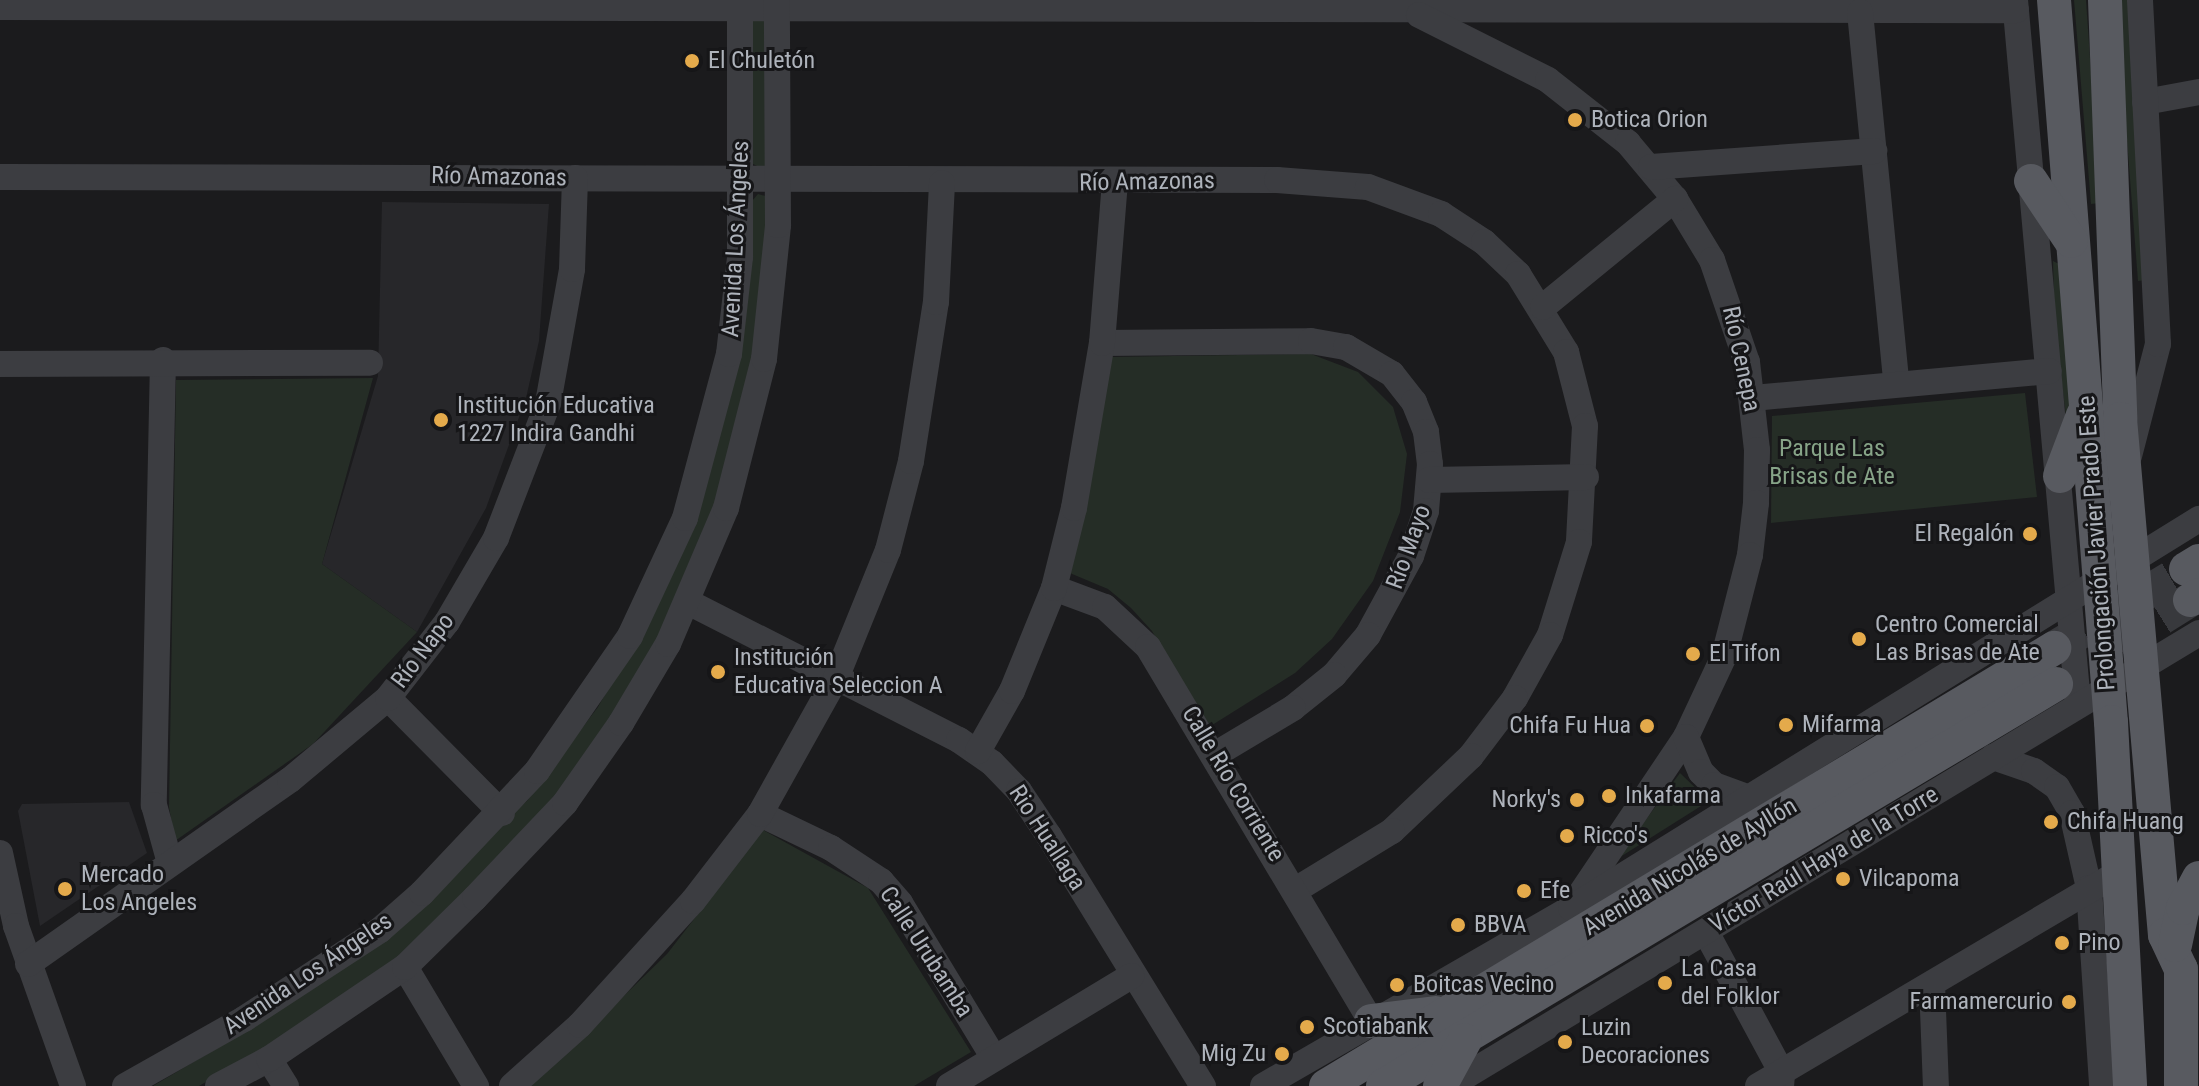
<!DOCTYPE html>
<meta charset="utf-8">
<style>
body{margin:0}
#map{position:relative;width:2199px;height:1086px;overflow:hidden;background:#1b1b1d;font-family:"Roboto Condensed",sans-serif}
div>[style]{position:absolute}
.built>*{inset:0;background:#27272a}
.green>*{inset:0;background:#252d26}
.major-tunnel>*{height:34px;margin-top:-17px;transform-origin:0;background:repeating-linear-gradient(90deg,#38393d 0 34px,transparent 0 51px)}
.minor>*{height:26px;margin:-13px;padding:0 13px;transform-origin:13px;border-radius:13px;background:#3c3d41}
.major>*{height:34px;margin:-17px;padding:0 17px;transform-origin:17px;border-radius:17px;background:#585a60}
.dots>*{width:22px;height:22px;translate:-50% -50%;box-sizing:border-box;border:4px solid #161618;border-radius:50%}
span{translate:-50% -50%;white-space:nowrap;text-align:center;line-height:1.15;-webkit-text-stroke:6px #161618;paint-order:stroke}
.poi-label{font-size:24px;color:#aeb3bb}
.left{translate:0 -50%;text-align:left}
.right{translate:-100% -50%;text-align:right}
.street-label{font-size:24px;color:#aeb3bb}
.park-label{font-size:24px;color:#87a488}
</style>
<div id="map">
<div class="built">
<div style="clip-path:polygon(382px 202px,549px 204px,539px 341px,526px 398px,486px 508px,417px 632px,322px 564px,378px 376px)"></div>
<div style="clip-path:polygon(129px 802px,147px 853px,40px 926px,18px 811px,22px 804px)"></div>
</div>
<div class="green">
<div style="clip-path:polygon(2074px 0,2086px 0,2100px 203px,2091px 204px)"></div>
<div style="clip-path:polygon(2116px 0,2131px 0,2153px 279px,2138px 281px)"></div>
<div style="clip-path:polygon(765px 17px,766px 167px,757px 166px,753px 164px,752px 19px)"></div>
<div style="clip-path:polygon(758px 194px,769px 197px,763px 308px,728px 471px,679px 601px,614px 718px,541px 818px,391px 963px,303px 1025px,199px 1086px,153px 1086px,271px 1016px,527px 801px,598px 707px,661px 596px,752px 201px)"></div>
<div style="clip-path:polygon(2053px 261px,2059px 264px,2077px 410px,2068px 431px,2055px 330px)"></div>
<div style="clip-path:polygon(1311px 354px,1358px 372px,1393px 407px,1407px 454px,1400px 512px,1373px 581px,1332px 639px,1295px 673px,1209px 727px,1152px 631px,1131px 608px,1108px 589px,1065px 571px,1109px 357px)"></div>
<div style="clip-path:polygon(373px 378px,322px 564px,417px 632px,313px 744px,175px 841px,169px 807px,176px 380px)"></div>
<div style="clip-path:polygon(2025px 393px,2037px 497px,1771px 523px,1772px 416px)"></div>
<div style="clip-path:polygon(1680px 773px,1709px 801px,1617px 859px)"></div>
<div style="clip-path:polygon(763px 830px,868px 888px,971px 1052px,914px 1086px,531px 1086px,667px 954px)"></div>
</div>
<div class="major-tunnel">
<div style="left:2118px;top:645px;width:85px;rotate:-32deg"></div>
<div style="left:2054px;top:648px;width:154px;rotate:-30.9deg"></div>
</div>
<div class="minor">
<div style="left:2015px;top:0;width:706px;rotate:84.88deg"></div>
<div style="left:0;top:7px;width:2016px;rotate:0.09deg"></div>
<div style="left:1860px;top:12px;width:372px;rotate:84.4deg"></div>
<div style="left:1419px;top:15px;width:144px;rotate:26.7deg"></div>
<div style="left:1548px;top:80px;width:102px;rotate:38.2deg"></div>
<div style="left:1628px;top:143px;width:73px;rotate:50deg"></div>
<div style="left:1675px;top:199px;width:71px;rotate:58.8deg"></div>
<div style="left:1712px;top:260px;width:108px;rotate:71.1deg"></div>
<div style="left:1747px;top:362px;width:89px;rotate:83.5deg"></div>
<div style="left:1757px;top:450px;width:53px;rotate:91.1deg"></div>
<div style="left:1756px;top:503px;width:52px;rotate:96.6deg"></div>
<div style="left:1750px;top:555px;width:104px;rotate:104.4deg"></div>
<div style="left:1724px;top:656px;width:89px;rotate:115.1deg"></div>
<div style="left:1686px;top:737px;width:206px;rotate:123.9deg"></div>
<div style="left:2145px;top:102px;width:55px;rotate:-10.5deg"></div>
<div style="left:1651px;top:167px;width:224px;rotate:-4.1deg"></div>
<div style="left:0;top:177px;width:1277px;rotate:0.13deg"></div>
<div style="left:1277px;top:180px;width:91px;rotate:4.4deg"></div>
<div style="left:1368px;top:187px;width:78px;rotate:20.3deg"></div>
<div style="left:1441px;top:214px;width:51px;rotate:33.1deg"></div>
<div style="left:1484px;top:242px;width:47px;rotate:43.3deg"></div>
<div style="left:1518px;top:274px;width:92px;rotate:58.4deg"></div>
<div style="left:1566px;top:352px;width:76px;rotate:75.6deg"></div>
<div style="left:1585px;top:426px;width:116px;rotate:93deg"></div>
<div style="left:1579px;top:542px;width:97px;rotate:107.3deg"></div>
<div style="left:1550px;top:635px;width:72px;rotate:119.1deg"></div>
<div style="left:1515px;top:698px;width:73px;rotate:127.2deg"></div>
<div style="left:1471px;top:756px;width:109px;rotate:136.5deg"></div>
<div style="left:1392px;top:831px;width:111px;rotate:148.6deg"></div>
<div style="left:1543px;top:307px;width:171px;rotate:-39.3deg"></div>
<div style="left:1102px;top:343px;width:209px;rotate:-0.5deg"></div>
<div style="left:1311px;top:341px;width:36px;rotate:10deg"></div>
<div style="left:1346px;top:347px;width:53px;rotate:30.4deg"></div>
<div style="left:1392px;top:374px;width:36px;rotate:52deg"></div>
<div style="left:1414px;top:402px;width:32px;rotate:68deg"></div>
<div style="left:1426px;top:432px;width:32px;rotate:83deg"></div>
<div style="left:1430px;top:464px;width:47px;rotate:94.9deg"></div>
<div style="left:1426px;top:511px;width:47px;rotate:108.4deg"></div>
<div style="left:1411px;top:556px;width:90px;rotate:118.6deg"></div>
<div style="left:1368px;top:635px;width:52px;rotate:130.4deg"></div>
<div style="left:1334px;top:675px;width:53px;rotate:141.2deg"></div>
<div style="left:1293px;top:708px;width:90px;rotate:149.1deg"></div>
<div style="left:163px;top:360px;width:445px;rotate:91.2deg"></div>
<div style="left:154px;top:805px;width:60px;rotate:74.6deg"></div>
<div style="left:0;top:364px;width:370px;rotate:-0.2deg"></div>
<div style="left:1753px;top:398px;width:297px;rotate:-5.2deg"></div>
<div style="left:2129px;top:456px;width:116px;rotate:-75.5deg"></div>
<div style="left:2158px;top:344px;width:344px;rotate:-93deg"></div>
<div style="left:1429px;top:480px;width:157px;rotate:-1.1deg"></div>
<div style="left:1054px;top:588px;width:54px;rotate:20.4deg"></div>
<div style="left:1105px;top:607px;width:59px;rotate:42.9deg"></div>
<div style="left:1148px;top:647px;width:435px;rotate:59.2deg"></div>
<div style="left:688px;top:602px;width:304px;rotate:27deg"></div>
<div style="left:959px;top:740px;width:40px;rotate:34.9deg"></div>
<div style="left:992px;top:763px;width:39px;rotate:46deg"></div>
<div style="left:1019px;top:791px;width:54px;rotate:56.3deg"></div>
<div style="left:1049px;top:836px;width:294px;rotate:58.4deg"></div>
<div style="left:388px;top:698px;width:162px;rotate:45.3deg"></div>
<div style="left:1686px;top:737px;width:38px;rotate:67deg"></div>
<div style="left:1701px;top:772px;width:18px;rotate:45deg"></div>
<div style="left:1714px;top:785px;width:37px;rotate:20deg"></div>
<div style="left:978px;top:751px;width:69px;rotate:-60.5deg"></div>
<div style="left:1012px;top:691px;width:111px;rotate:-67.8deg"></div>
<div style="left:1054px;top:588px;width:82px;rotate:-76deg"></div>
<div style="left:1074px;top:508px;width:167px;rotate:-80.4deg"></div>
<div style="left:1102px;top:343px;width:161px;rotate:-85.4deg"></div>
<div style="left:1993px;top:757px;width:43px;rotate:18.9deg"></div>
<div style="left:2034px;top:771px;width:28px;rotate:35deg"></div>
<div style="left:2057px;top:787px;width:30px;rotate:60deg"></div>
<div style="left:2072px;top:813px;width:77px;rotate:77.2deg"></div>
<div style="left:2089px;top:888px;width:198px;rotate:86.2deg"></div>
<div style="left:760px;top:814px;width:79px;rotate:25.6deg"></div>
<div style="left:831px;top:848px;width:60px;rotate:33.4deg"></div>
<div style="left:881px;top:881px;width:29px;rotate:49deg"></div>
<div style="left:900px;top:903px;width:181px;rotate:58.8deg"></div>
<div style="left:0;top:853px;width:75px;rotate:77.6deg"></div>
<div style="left:16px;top:926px;width:170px;rotate:70.4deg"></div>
<div style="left:1706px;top:932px;width:160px;rotate:61.7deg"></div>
<div style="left:1782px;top:1073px;width:13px;rotate:94deg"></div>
<div style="left:28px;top:964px;width:320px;rotate:-35.1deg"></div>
<div style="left:290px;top:780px;width:128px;rotate:-39.9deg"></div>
<div style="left:388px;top:698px;width:96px;rotate:-52.2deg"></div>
<div style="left:447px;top:622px;width:97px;rotate:-59.7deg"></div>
<div style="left:496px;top:538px;width:145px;rotate:-68.9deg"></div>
<div style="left:548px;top:403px;width:136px;rotate:-79.8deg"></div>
<div style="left:572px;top:269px;width:91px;rotate:-88.1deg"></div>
<div style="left:405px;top:967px;width:139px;rotate:59.2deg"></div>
<div style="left:1932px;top:984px;width:102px;rotate:87.8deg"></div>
<div style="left:269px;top:1059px;width:32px;rotate:58deg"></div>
<div style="left:125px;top:1086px;width:137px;rotate:-29.4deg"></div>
<div style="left:244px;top:1019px;width:163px;rotate:-33.2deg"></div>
<div style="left:380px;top:930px;width:56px;rotate:-41.4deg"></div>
<div style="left:422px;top:893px;width:168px;rotate:-46.7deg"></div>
<div style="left:537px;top:771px;width:164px;rotate:-55.4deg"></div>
<div style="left:630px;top:636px;width:130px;rotate:-65deg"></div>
<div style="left:685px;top:518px;width:170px;rotate:-75deg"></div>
<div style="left:729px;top:354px;width:98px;rotate:-83.5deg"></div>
<div style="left:740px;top:257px;width:257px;rotate:-90deg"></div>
<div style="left:218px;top:1086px;width:58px;rotate:-27.9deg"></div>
<div style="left:269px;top:1059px;width:164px;rotate:-34.1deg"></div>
<div style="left:405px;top:967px;width:98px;rotate:-44.6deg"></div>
<div style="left:475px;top:898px;width:131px;rotate:-46.5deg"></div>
<div style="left:565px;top:803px;width:98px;rotate:-55deg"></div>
<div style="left:621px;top:723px;width:92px;rotate:-59.3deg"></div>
<div style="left:668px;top:644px;width:148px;rotate:-66.9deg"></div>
<div style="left:726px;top:508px;width:154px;rotate:-75.7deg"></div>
<div style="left:764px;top:359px;width:135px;rotate:-84deg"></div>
<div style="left:778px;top:225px;width:225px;rotate:-90.3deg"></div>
<div style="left:512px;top:1086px;width:91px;rotate:-41.9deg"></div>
<div style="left:580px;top:1025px;width:168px;rotate:-47.7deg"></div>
<div style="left:693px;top:901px;width:110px;rotate:-52.4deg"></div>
<div style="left:760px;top:814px;width:156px;rotate:-60.8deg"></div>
<div style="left:836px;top:678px;width:138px;rotate:-67.9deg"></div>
<div style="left:888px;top:550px;width:92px;rotate:-75.5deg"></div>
<div style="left:911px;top:461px;width:161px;rotate:-81.1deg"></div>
<div style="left:936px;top:302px;width:119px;rotate:-87.1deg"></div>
<div style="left:949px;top:1086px;width:213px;rotate:-31.1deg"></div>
<div style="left:1263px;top:1086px;width:356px;rotate:-30deg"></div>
<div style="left:1571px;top:908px;width:739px;rotate:-31.78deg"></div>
<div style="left:1449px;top:1086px;width:876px;rotate:-31.13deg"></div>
<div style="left:1758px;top:1086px;width:421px;rotate:-30.6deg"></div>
</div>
<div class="major">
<div style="left:2054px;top:0;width:724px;rotate:85.49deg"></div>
<div style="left:2111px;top:722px;width:364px;rotate:87deg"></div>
<div style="left:2105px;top:0;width:419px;rotate:87.9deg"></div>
<div style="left:2120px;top:419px;width:518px;rotate:85.02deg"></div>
<div style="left:2165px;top:935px;width:38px;rotate:65deg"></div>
<div style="left:2181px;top:969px;width:117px;rotate:90deg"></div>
<div style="left:2031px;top:181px;width:72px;rotate:56.3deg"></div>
<div style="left:2060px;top:476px;width:65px;rotate:-69.3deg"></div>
<div style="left:2186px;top:569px;width:15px;rotate:-32deg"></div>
<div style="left:2190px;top:600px;width:10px;rotate:-29deg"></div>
<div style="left:2175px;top:945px;width:38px;rotate:-78deg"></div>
<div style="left:2183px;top:908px;width:34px;rotate:-62deg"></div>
<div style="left:1371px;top:1021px;width:65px;rotate:-7deg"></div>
<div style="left:1326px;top:1086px;width:850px;rotate:-31.03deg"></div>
<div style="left:1383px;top:1086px;width:784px;rotate:-30.85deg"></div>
<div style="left:1440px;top:1086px;width:52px;rotate:-61.5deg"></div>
</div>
<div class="dots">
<div style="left:692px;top:61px;background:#e4aa4b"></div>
<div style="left:1575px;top:120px;background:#e4aa4b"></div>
<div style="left:441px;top:420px;background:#e4aa4b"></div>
<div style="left:2030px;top:534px;background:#e4aa4b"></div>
<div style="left:1859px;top:639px;background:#e4aa4b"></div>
<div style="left:1693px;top:654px;background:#e4aa4b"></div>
<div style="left:718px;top:672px;background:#e4aa4b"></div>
<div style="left:1786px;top:725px;background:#e4aa4b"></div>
<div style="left:1647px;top:726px;background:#e4aa4b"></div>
<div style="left:1609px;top:796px;background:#e4aa4b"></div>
<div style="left:1577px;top:800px;background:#e4aa4b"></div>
<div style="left:2051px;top:822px;background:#e4aa4b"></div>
<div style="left:1567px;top:836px;background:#e4aa4b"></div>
<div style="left:1843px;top:879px;background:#e4aa4b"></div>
<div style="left:65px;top:889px;background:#e4aa4b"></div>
<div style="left:1524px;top:891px;background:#e4aa4b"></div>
<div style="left:1458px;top:925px;background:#e4aa4b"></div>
<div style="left:2062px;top:943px;background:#e4aa4b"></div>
<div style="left:1665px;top:983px;background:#e4aa4b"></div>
<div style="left:1397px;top:985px;background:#e4aa4b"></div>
<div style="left:2069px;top:1002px;background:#e4aa4b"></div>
<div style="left:1307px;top:1027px;background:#e4aa4b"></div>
<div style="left:1565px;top:1042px;background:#e4aa4b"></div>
<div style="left:1282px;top:1054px;background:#e4aa4b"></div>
</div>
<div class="poi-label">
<span class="left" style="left:708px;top:61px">El Chuletón</span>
<span class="left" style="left:1591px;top:120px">Botica Orion</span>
<span class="left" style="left:457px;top:420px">Institución Educativa<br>1227 Indira Gandhi</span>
<span class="right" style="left:2014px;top:534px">El Regalón</span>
<span class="left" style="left:1875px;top:639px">Centro Comercial<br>Las Brisas de Ate</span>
<span class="left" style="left:1709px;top:654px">El Tifon</span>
<span class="left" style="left:734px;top:672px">Institución<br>Educativa Seleccion A</span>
<span class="left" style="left:1802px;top:725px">Mifarma</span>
<span class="right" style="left:1631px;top:726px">Chifa Fu Hua</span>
<span class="left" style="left:1625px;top:796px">Inkafarma</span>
<span class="right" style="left:1561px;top:800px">Norky's</span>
<span class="left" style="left:2067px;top:822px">Chifa Huang</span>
<span class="left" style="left:1583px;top:836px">Ricco's</span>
<span class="left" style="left:81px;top:889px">Mercado<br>Los Angeles</span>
<span class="left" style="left:1859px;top:879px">Vilcapoma</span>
<span class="left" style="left:1540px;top:891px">Efe</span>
<span class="left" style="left:1474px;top:925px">BBVA</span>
<span class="left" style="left:2078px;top:943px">Pino</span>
<span class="left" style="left:1681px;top:983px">La Casa<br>del Folklor</span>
<span class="left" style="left:1413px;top:985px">Boitcas Vecino</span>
<span class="right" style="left:2053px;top:1002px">Farmamercurio</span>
<span class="left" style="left:1323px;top:1027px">Scotiabank</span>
<span class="left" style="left:1581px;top:1042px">Luzin<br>Decoraciones</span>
<span class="right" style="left:1266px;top:1054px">Mig Zu</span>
</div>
<div class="street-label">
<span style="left:499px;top:177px;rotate:1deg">Río Amazonas</span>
<span style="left:1147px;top:182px;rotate:-1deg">Río Amazonas</span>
<span style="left:736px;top:239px;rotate:-87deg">Avenida Los Ángeles</span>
<span style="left:1741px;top:359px;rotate:78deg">Río Cenepa</span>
<span style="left:2097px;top:543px;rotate:-94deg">Prolongación Javier Prado Este</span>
<span style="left:1409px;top:547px;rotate:-70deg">Río Mayo</span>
<span style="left:423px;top:651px;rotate:-53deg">Río Napo</span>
<span style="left:1233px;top:784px;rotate:59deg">Calle Río Corriente</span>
<span style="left:1047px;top:838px;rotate:57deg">Rio Huallaga</span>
<span style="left:1824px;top:860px;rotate:-31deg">Víctor Raúl Haya de la Torre</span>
<span style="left:1690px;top:867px;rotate:-31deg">Avenida Nicolás de Ayllón</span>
<span style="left:926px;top:952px;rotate:57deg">Calle Urubamba</span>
<span style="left:308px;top:974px;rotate:-34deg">Avenida Los Ángeles</span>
</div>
<div class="park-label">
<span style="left:1832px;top:463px">Parque Las<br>Brisas de Ate</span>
</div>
</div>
